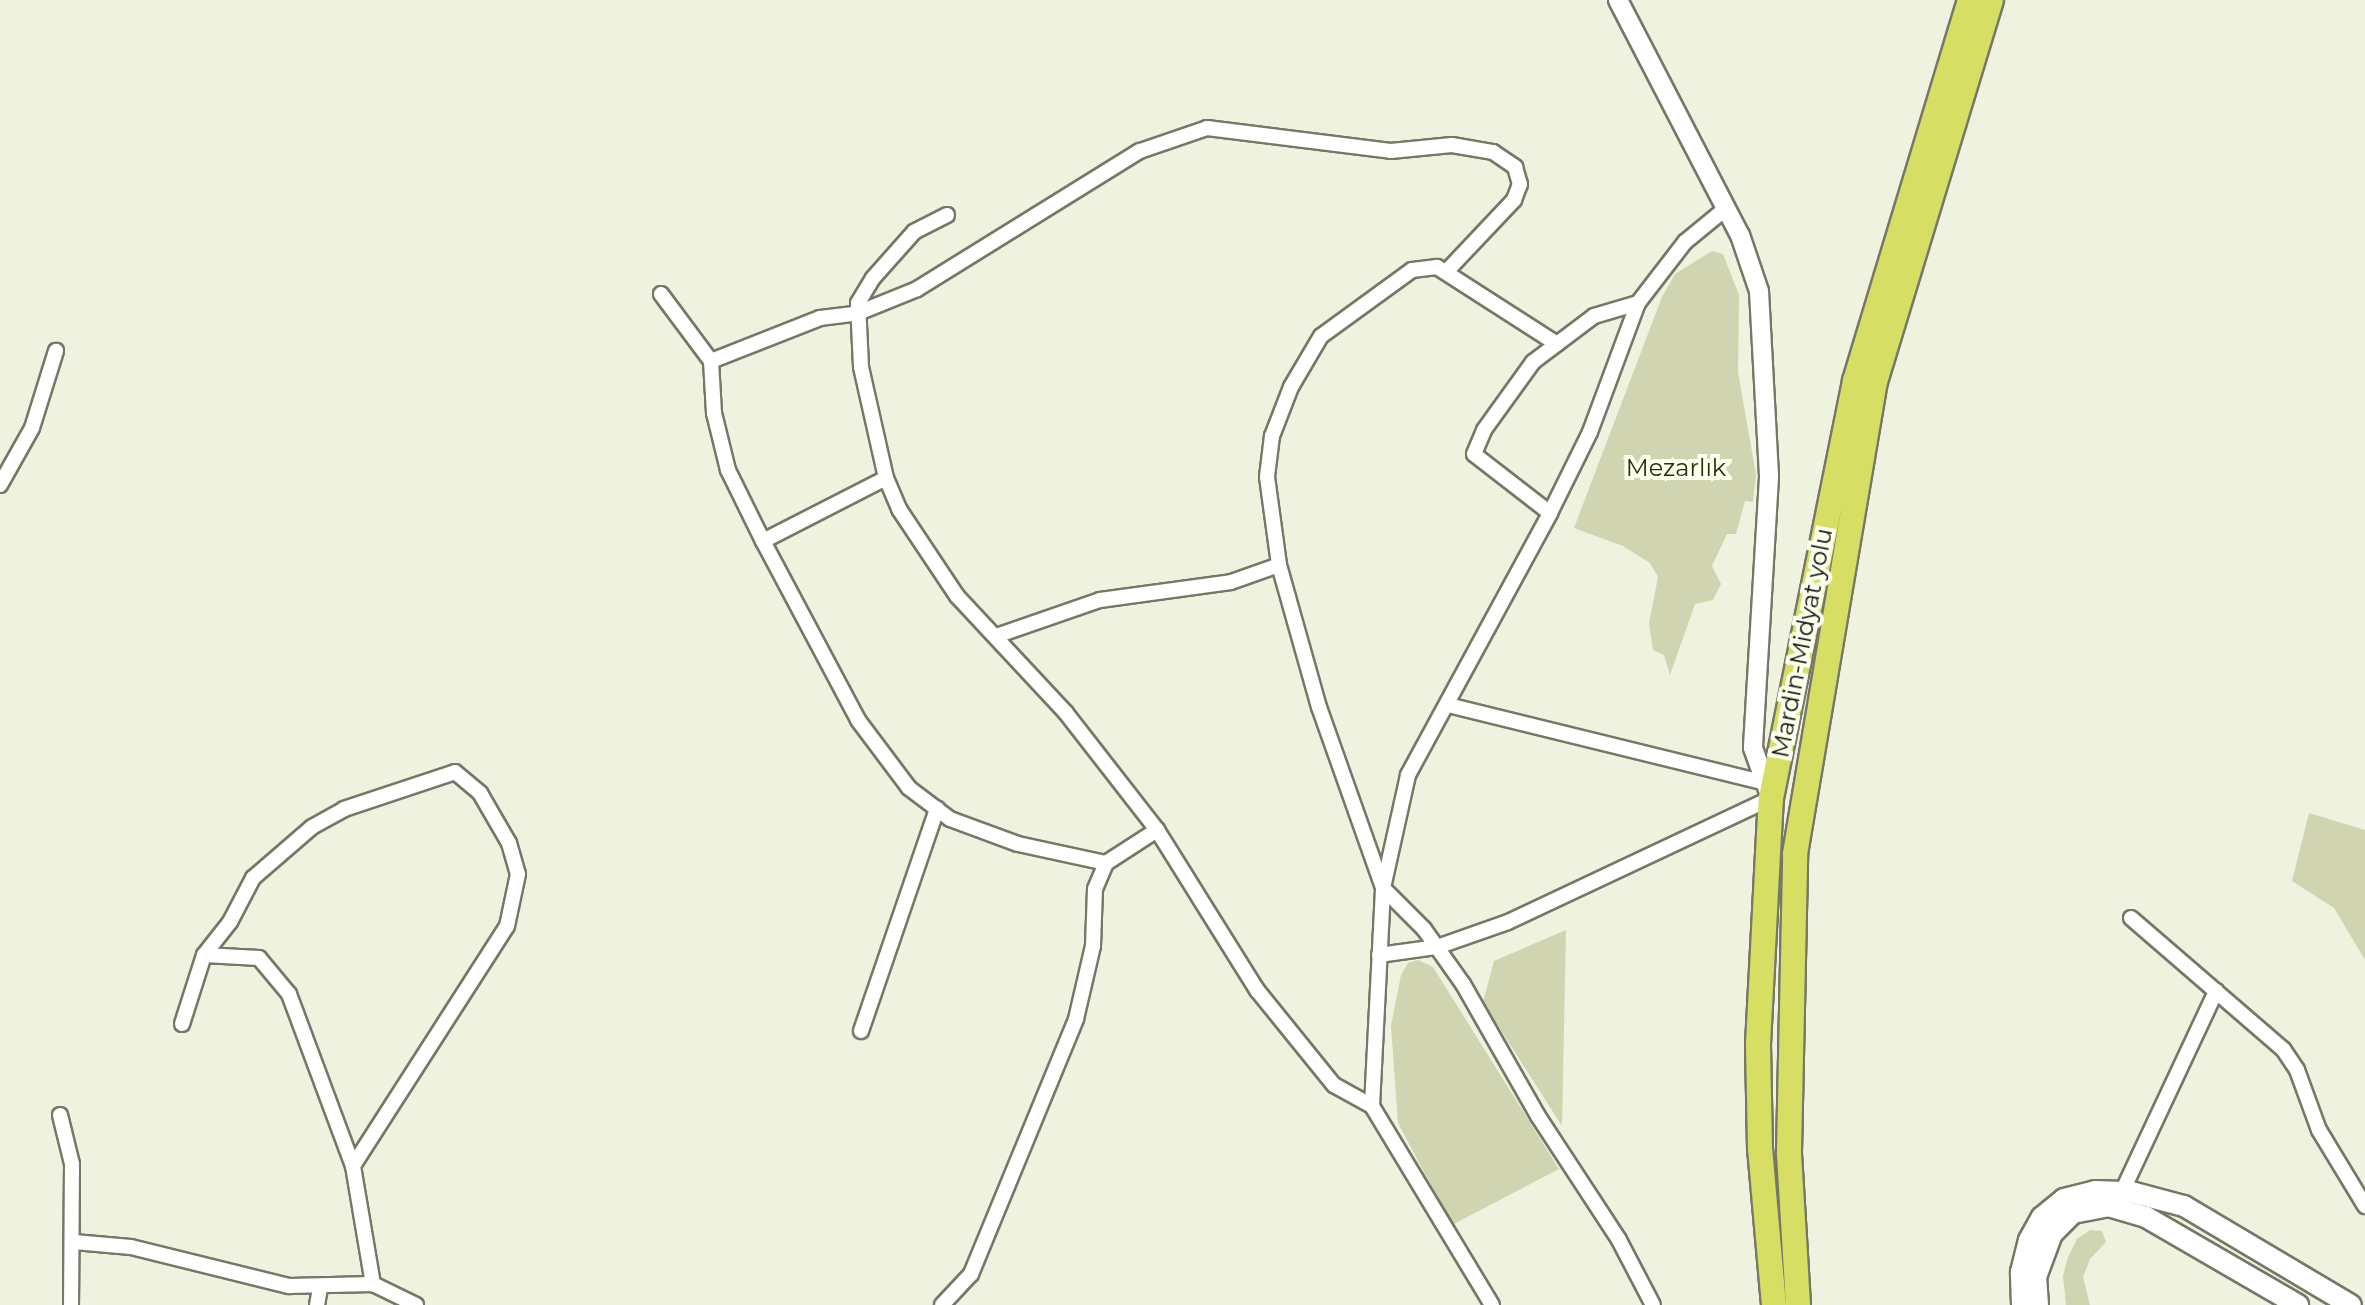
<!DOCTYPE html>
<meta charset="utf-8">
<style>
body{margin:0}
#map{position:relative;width:2365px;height:1305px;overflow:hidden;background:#eff2df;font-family:Montserrat,sans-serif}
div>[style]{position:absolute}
.green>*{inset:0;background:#d0d4b0}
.roads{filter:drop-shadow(2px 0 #767867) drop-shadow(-2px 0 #767867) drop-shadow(0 2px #767867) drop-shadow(0 -2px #767867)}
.minor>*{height:14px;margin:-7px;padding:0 7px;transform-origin:7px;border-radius:7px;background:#fff}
.tertiary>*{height:18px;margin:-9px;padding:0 9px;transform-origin:9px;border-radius:9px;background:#fff}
.secondary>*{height:20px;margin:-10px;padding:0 10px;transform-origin:10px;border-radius:10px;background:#fff}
.trunk>*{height:24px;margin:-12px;padding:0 12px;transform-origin:12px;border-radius:12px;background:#d7de64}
span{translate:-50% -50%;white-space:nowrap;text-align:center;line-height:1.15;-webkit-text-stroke:8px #fdffef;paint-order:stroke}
.park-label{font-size:24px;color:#2c2f07}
.street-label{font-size:24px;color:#14150e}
</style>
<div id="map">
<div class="green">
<div style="clip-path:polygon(1712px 251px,1723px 254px,1739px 295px,1738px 372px,1756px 475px,1753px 502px,1745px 501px,1736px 534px,1727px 534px,1712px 566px,1721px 584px,1713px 600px,1695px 604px,1670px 675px,1664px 655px,1653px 650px,1649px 623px,1658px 577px,1650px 563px,1623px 546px,1574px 528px,1662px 297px,1675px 274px)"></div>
<div style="clip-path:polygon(2309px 813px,2365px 830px,2365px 960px,2334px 908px,2292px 881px)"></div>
<div style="clip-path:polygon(1566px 930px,1562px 1126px,1483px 1002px,1494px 961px)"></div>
<div style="clip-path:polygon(1418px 960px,1433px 967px,1559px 1169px,1452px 1225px,1398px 1123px,1391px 1026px,1401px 975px,1408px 963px)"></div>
<div style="clip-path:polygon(2090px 1230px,2102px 1231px,2106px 1242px,2090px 1259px,2083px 1277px,2090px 1305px,2066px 1305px,2063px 1276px,2068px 1257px,2077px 1239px)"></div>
</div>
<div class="roads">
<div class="minor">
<div style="left:947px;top:215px;width:37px;rotate:153deg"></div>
<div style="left:914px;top:232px;width:62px;rotate:131.7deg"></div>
<div style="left:873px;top:278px;width:29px;rotate:121deg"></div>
<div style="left:858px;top:303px;width:64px;rotate:87.3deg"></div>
<div style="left:861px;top:367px;width:114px;rotate:77.3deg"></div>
<div style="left:886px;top:478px;width:34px;rotate:67deg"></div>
<div style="left:899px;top:509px;width:105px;rotate:56.3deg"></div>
<div style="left:957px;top:596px;width:160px;rotate:47deg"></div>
<div style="left:1066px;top:713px;width:148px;rotate:52.1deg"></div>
<div style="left:1157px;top:830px;width:189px;rotate:58deg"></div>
<div style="left:1257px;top:990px;width:122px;rotate:51deg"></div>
<div style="left:1334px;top:1085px;width:43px;rotate:28.9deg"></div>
<div style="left:661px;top:294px;width:84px;rotate:53.3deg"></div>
<div style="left:711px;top:361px;width:52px;rotate:86.7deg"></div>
<div style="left:714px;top:413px;width:59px;rotate:76.2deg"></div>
<div style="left:728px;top:470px;width:79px;rotate:63.8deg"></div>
<div style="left:763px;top:541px;width:203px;rotate:62deg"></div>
<div style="left:858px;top:720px;width:85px;rotate:53.1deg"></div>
<div style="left:909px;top:788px;width:51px;rotate:37.1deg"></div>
<div style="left:950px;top:819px;width:72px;rotate:20.2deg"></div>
<div style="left:1018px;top:844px;width:90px;rotate:12.2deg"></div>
<div style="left:1557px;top:344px;width:143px;rotate:-147.3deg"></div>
<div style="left:1437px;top:267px;width:25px;rotate:173deg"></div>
<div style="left:1412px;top:270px;width:112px;rotate:144deg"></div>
<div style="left:1321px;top:336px;width:59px;rotate:120.5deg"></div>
<div style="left:1291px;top:387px;width:53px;rotate:111.2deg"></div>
<div style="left:1272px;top:436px;width:41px;rotate:97deg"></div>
<div style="left:1267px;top:477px;width:89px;rotate:82.2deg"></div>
<div style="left:1279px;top:565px;width:148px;rotate:74.3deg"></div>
<div style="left:1319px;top:707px;width:192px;rotate:70.5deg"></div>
<div style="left:1383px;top:888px;width:58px;rotate:45deg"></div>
<div style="left:1424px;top:929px;width:67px;rotate:54.7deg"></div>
<div style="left:1463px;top:984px;width:152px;rotate:60.4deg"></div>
<div style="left:1538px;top:1116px;width:148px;rotate:56.8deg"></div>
<div style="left:1619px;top:1240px;width:73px;rotate:62.4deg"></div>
<div style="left:711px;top:361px;width:117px;rotate:-21.5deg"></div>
<div style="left:820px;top:318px;width:38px;rotate:-7deg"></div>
<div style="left:858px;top:313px;width:64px;rotate:-22.1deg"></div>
<div style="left:917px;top:289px;width:262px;rotate:-31.8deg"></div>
<div style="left:1140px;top:151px;width:71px;rotate:-18.9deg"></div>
<div style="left:1207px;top:128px;width:185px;rotate:7.1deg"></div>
<div style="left:1391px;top:151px;width:61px;rotate:-5.6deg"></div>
<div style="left:1452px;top:145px;width:42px;rotate:9.7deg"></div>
<div style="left:1493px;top:152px;width:27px;rotate:34deg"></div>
<div style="left:1515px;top:167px;width:18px;rotate:74deg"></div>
<div style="left:1520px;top:184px;width:17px;rotate:111deg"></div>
<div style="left:1514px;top:200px;width:99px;rotate:133.4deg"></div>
<div style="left:0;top:485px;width:65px;rotate:-60.7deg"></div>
<div style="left:32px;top:428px;width:81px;rotate:-72.7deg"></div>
<div style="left:1550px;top:513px;width:96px;rotate:-142.2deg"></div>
<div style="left:1474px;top:454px;width:26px;rotate:-67deg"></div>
<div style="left:1484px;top:430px;width:84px;rotate:-54.2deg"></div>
<div style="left:1533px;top:362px;width:76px;rotate:-37deg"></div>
<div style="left:1594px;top:316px;width:46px;rotate:-16.5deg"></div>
<div style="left:763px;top:541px;width:138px;rotate:-27.1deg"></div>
<div style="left:996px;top:636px;width:110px;rotate:-19.1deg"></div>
<div style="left:1100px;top:600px;width:132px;rotate:-7.8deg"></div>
<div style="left:1231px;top:582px;width:51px;rotate:-19.5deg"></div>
<div style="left:1448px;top:705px;width:322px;rotate:13.8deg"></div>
<div style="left:2131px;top:918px;width:201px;rotate:40.8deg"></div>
<div style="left:2283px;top:1049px;width:25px;rotate:56deg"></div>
<div style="left:2297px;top:1070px;width:64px;rotate:69.9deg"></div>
<div style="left:2319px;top:1130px;width:89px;rotate:58.8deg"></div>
<div style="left:204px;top:955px;width:55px;rotate:3.1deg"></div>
<div style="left:259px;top:958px;width:47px;rotate:50.2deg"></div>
<div style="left:289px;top:994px;width:184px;rotate:69.6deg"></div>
<div style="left:1379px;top:955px;width:59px;rotate:-7.9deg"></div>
<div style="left:1437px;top:947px;width:75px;rotate:-19.4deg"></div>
<div style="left:1508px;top:922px;width:291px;rotate:-25.2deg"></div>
<div style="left:182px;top:1024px;width:72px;rotate:-72.3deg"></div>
<div style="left:204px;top:955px;width:42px;rotate:-51.8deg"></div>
<div style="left:230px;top:922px;width:50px;rotate:-62.4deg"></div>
<div style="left:253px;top:878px;width:78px;rotate:-40.8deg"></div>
<div style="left:312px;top:827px;width:37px;rotate:-29deg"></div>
<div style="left:344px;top:809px;width:117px;rotate:-18.4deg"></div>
<div style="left:455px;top:772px;width:33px;rotate:40deg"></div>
<div style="left:480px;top:793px;width:58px;rotate:59.9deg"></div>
<div style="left:509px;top:843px;width:32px;rotate:74deg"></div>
<div style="left:518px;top:874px;width:53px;rotate:101.9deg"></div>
<div style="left:507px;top:926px;width:285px;rotate:122.7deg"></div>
<div style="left:353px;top:1166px;width:120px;rotate:80.4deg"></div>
<div style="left:861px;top:1031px;width:235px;rotate:-71.1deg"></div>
<div style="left:60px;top:1115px;width:50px;rotate:76.2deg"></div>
<div style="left:72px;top:1164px;width:141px;rotate:90.4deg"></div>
<div style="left:2122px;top:1192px;width:222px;rotate:-64.9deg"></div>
<div style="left:74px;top:1242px;width:57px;rotate:5deg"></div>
<div style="left:131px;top:1247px;width:163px;rotate:13.9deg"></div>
<div style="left:289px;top:1286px;width:84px;rotate:-1.4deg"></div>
<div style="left:373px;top:1284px;width:48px;rotate:26deg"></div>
<div style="left:317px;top:1305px;width:17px;rotate:-80deg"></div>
<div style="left:942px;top:1305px;width:42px;rotate:-46.9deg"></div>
<div style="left:971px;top:1274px;width:276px;rotate:-67.6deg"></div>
<div style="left:1076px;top:1019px;width:75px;rotate:-76.9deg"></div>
<div style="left:1093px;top:946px;width:57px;rotate:-88deg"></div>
<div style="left:1095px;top:889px;width:28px;rotate:-67deg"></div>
<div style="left:1106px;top:863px;width:61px;rotate:-32.9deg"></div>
<div style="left:1492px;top:1305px;width:232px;rotate:-121.1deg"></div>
<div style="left:1372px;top:1106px;width:218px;rotate:-87.1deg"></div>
<div style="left:1383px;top:888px;width:116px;rotate:-77.5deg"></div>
<div style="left:1408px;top:775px;width:298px;rotate:-61.5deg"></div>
<div style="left:1550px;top:513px;width:90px;rotate:-63.7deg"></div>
<div style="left:1590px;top:432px;width:138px;rotate:-69.6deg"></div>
<div style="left:1638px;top:303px;width:77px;rotate:-52.4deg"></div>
<div style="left:1685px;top:242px;width:50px;rotate:-39.4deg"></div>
</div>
<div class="tertiary">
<div style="left:1618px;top:0;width:265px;rotate:62.6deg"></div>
<div style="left:1740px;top:235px;width:59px;rotate:71.3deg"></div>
<div style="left:1759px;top:291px;width:186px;rotate:86.9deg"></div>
<div style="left:1769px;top:477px;width:271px;rotate:93.4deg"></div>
<div style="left:1753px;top:748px;width:53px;rotate:70.2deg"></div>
</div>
<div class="secondary">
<div style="left:2022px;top:1305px;width:33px;rotate:-92deg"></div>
<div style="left:2021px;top:1272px;width:33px;rotate:-76deg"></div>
<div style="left:2029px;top:1240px;width:26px;rotate:-61deg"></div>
<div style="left:2042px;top:1217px;width:28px;rotate:-39deg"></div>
<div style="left:2064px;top:1199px;width:32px;rotate:-14deg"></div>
<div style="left:2095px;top:1191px;width:36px;rotate:2deg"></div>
<div style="left:2131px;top:1192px;width:55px;rotate:14.8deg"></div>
<div style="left:2184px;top:1206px;width:194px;rotate:30.7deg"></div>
<div style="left:2038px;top:1305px;width:28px;rotate:-94deg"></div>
<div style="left:2036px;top:1277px;width:46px;rotate:-69.6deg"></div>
<div style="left:2052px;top:1234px;width:30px;rotate:-45deg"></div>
<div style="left:2073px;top:1213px;width:36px;rotate:-11deg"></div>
<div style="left:2108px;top:1206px;width:40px;rotate:16deg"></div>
<div style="left:2146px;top:1217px;width:176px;rotate:30.1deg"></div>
</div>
<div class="trunk">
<div style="left:1774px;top:1305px;width:157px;rotate:-95.1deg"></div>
<div style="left:1760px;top:1149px;width:105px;rotate:-91.1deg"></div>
<div style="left:1758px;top:1044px;width:246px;rotate:-87deg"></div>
<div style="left:1771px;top:798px;width:425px;rotate:-78.6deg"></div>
<div style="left:1855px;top:381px;width:398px;rotate:-73.2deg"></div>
<div style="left:1798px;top:1305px;width:153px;rotate:-93.4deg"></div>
<div style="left:1789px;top:1152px;width:298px;rotate:-88.8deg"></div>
<div style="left:1795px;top:854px;width:476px;rotate:-80.4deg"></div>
<div style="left:1874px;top:385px;width:402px;rotate:-73.1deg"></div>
</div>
</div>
<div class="park-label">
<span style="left:1676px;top:468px">Mezarlık</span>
</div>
<div class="street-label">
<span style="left:1802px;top:643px;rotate:-79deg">Mardin-Midyat yolu</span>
</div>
</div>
